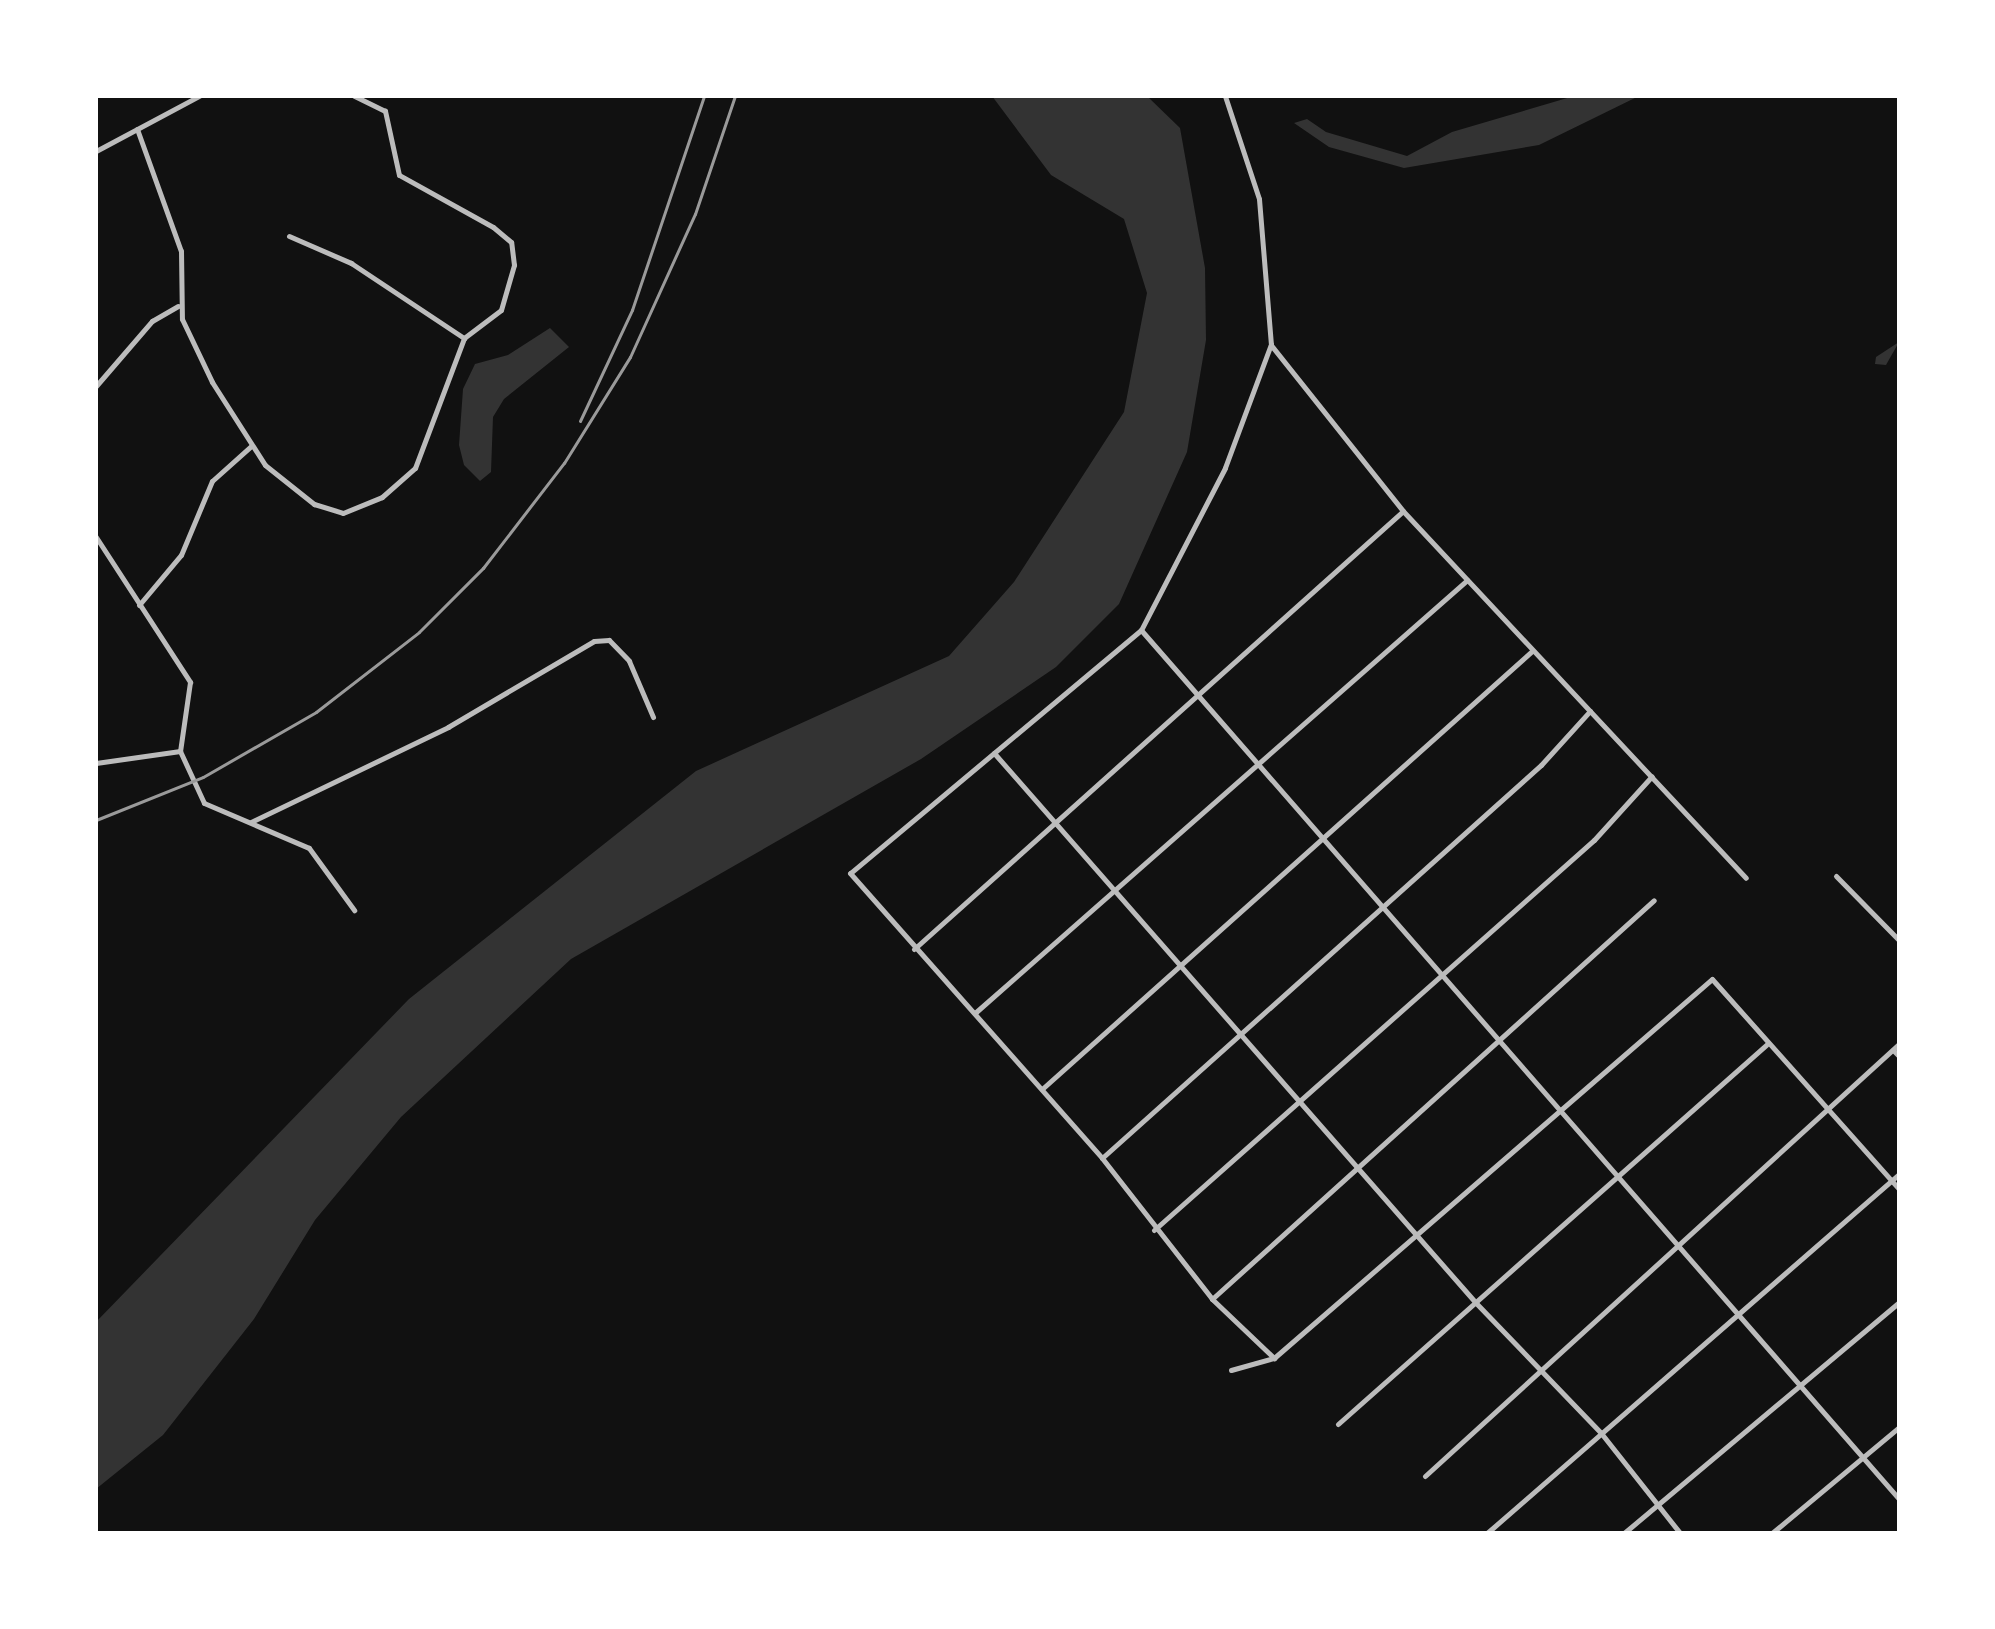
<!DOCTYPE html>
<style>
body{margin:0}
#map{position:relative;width:1995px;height:1629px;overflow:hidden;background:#111;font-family:"DM Sans",sans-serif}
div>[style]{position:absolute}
.water>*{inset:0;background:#333}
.minor>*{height:5px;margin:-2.5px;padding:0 2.5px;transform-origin:2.5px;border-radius:2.5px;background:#bcbcbc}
.rail>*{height:3px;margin:-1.5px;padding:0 1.5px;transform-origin:1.5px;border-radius:1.5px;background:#9a9a9a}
span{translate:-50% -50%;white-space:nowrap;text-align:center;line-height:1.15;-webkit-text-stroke:8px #fff;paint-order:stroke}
.frame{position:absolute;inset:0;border:98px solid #fff;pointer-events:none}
</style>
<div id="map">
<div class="water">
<div style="clip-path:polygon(992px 96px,1147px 96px,1180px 128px,1205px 268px,1206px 340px,1187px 452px,1119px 604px,1056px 667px,921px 759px,571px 959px,401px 1117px,315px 1220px,254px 1319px,163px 1435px,96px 1489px,96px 1322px,409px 999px,696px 771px,949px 656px,1014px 582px,1124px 412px,1147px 293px,1124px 219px,1051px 175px)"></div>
<div style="clip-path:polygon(1574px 96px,1639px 96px,1539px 145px,1404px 168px,1329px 147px,1294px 123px,1307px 119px,1326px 132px,1407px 156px,1452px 132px)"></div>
<div style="clip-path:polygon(550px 328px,569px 347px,504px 399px,493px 417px,491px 472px,480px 481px,464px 465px,459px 445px,463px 389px,475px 364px,508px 355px)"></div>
<div style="clip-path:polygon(1899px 342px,1886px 365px,1875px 364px,1876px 357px)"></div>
</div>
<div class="minor">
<div style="left:1225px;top:96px;width:108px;rotate:71.7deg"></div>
<div style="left:1259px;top:199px;width:145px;rotate:85.3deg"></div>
<div style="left:1271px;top:344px;width:132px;rotate:110.4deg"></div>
<div style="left:1225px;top:468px;width:182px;rotate:117.4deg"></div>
<div style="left:1141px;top:630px;width:379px;rotate:140.1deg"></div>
<div style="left:850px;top:873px;width:380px;rotate:48.5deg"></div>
<div style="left:1102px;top:1158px;width:179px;rotate:52deg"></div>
<div style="left:1212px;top:1299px;width:86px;rotate:43.6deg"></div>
<div style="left:137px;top:129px;width:130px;rotate:70.2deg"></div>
<div style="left:181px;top:251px;width:68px;rotate:89.2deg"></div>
<div style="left:182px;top:319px;width:70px;rotate:64.5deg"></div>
<div style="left:212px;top:382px;width:98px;rotate:57.4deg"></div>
<div style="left:265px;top:465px;width:63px;rotate:38.5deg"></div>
<div style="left:314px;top:504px;width:30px;rotate:17deg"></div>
<div style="left:343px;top:513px;width:42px;rotate:-22.3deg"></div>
<div style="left:382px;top:497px;width:44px;rotate:-41.3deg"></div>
<div style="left:415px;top:468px;width:139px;rotate:-69.3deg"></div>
<div style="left:464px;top:338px;width:46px;rotate:-37.1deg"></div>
<div style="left:501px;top:310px;width:47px;rotate:-73.9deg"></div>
<div style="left:514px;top:265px;width:23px;rotate:-97deg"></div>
<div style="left:511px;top:242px;width:23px;rotate:-140deg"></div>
<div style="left:493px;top:227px;width:107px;rotate:-151deg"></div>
<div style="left:399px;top:175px;width:66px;rotate:-102.3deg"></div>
<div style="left:385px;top:111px;width:34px;rotate:-154deg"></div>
<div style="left:96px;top:151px;width:117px;rotate:-28.1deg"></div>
<div style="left:289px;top:236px;width:68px;rotate:23.5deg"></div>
<div style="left:351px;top:263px;width:136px;rotate:33.6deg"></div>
<div style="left:1271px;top:345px;width:212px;rotate:51.5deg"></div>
<div style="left:1403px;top:511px;width:502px;rotate:46.94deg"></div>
<div style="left:96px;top:386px;width:86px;rotate:-49.3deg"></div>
<div style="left:152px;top:321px;width:30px;rotate:-30deg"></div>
<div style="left:96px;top:537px;width:173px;rotate:57deg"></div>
<div style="left:190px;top:682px;width:70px;rotate:98.2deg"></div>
<div style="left:180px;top:751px;width:57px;rotate:65.2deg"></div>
<div style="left:204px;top:803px;width:114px;rotate:23.2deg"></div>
<div style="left:309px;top:848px;width:77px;rotate:54deg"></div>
<div style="left:139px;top:605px;width:65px;rotate:-50deg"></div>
<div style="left:181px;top:555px;width:80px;rotate:-67.3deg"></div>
<div style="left:212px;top:481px;width:52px;rotate:-41.9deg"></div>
<div style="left:1141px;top:630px;width:1153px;rotate:48.9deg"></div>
<div style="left:994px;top:753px;width:731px;rotate:48.77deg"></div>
<div style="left:1476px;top:1303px;width:180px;rotate:46.1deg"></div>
<div style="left:1601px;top:1433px;width:127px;rotate:51.7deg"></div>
<div style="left:96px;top:763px;width:85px;rotate:-8.1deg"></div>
<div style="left:251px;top:822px;width:219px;rotate:-25.7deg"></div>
<div style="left:448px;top:727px;width:169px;rotate:-30.5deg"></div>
<div style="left:594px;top:641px;width:15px;rotate:-4deg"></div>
<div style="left:609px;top:640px;width:29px;rotate:46deg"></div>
<div style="left:629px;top:661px;width:61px;rotate:66.8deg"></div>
<div style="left:1836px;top:876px;width:90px;rotate:45.5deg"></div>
<div style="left:914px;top:949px;width:656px;rotate:-41.85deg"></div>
<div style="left:976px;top:1012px;width:654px;rotate:-41.34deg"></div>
<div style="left:1893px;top:1050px;width:8px;rotate:45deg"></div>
<div style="left:1042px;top:1089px;width:657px;rotate:-41.79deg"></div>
<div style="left:1102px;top:1158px;width:589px;rotate:-41.84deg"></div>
<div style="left:1541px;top:765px;width:73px;rotate:-47.8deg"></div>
<div style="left:1154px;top:1230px;width:588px;rotate:-41.55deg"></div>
<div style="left:1594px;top:840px;width:86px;rotate:-47.8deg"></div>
<div style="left:1212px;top:1299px;width:595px;rotate:-42.07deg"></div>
<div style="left:1231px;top:1370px;width:45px;rotate:-15.6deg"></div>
<div style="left:1274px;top:1358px;width:579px;rotate:-40.87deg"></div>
<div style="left:1712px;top:979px;width:281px;rotate:48.3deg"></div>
<div style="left:1338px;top:1424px;width:572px;rotate:-41.53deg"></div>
<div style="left:1425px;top:1476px;width:641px;rotate:-42.35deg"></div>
<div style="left:1487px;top:1533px;width:546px;rotate:-41.07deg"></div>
<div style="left:1624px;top:1533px;width:359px;rotate:-40deg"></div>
<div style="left:1772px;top:1533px;width:165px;rotate:-39.8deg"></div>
</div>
<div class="rail">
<div style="left:580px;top:421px;width:123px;rotate:-64.9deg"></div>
<div style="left:632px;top:310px;width:226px;rotate:-71.4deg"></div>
<div style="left:96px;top:820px;width:115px;rotate:-21.9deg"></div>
<div style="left:203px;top:777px;width:130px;rotate:-29.9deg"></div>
<div style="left:316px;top:712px;width:130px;rotate:-37.8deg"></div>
<div style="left:419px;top:632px;width:91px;rotate:-45deg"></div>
<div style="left:483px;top:568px;width:133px;rotate:-52.4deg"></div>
<div style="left:564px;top:463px;width:125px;rotate:-58.1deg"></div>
<div style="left:630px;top:357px;width:157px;rotate:-65.6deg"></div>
<div style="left:695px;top:214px;width:125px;rotate:-71.3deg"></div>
</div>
<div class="frame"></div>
</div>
